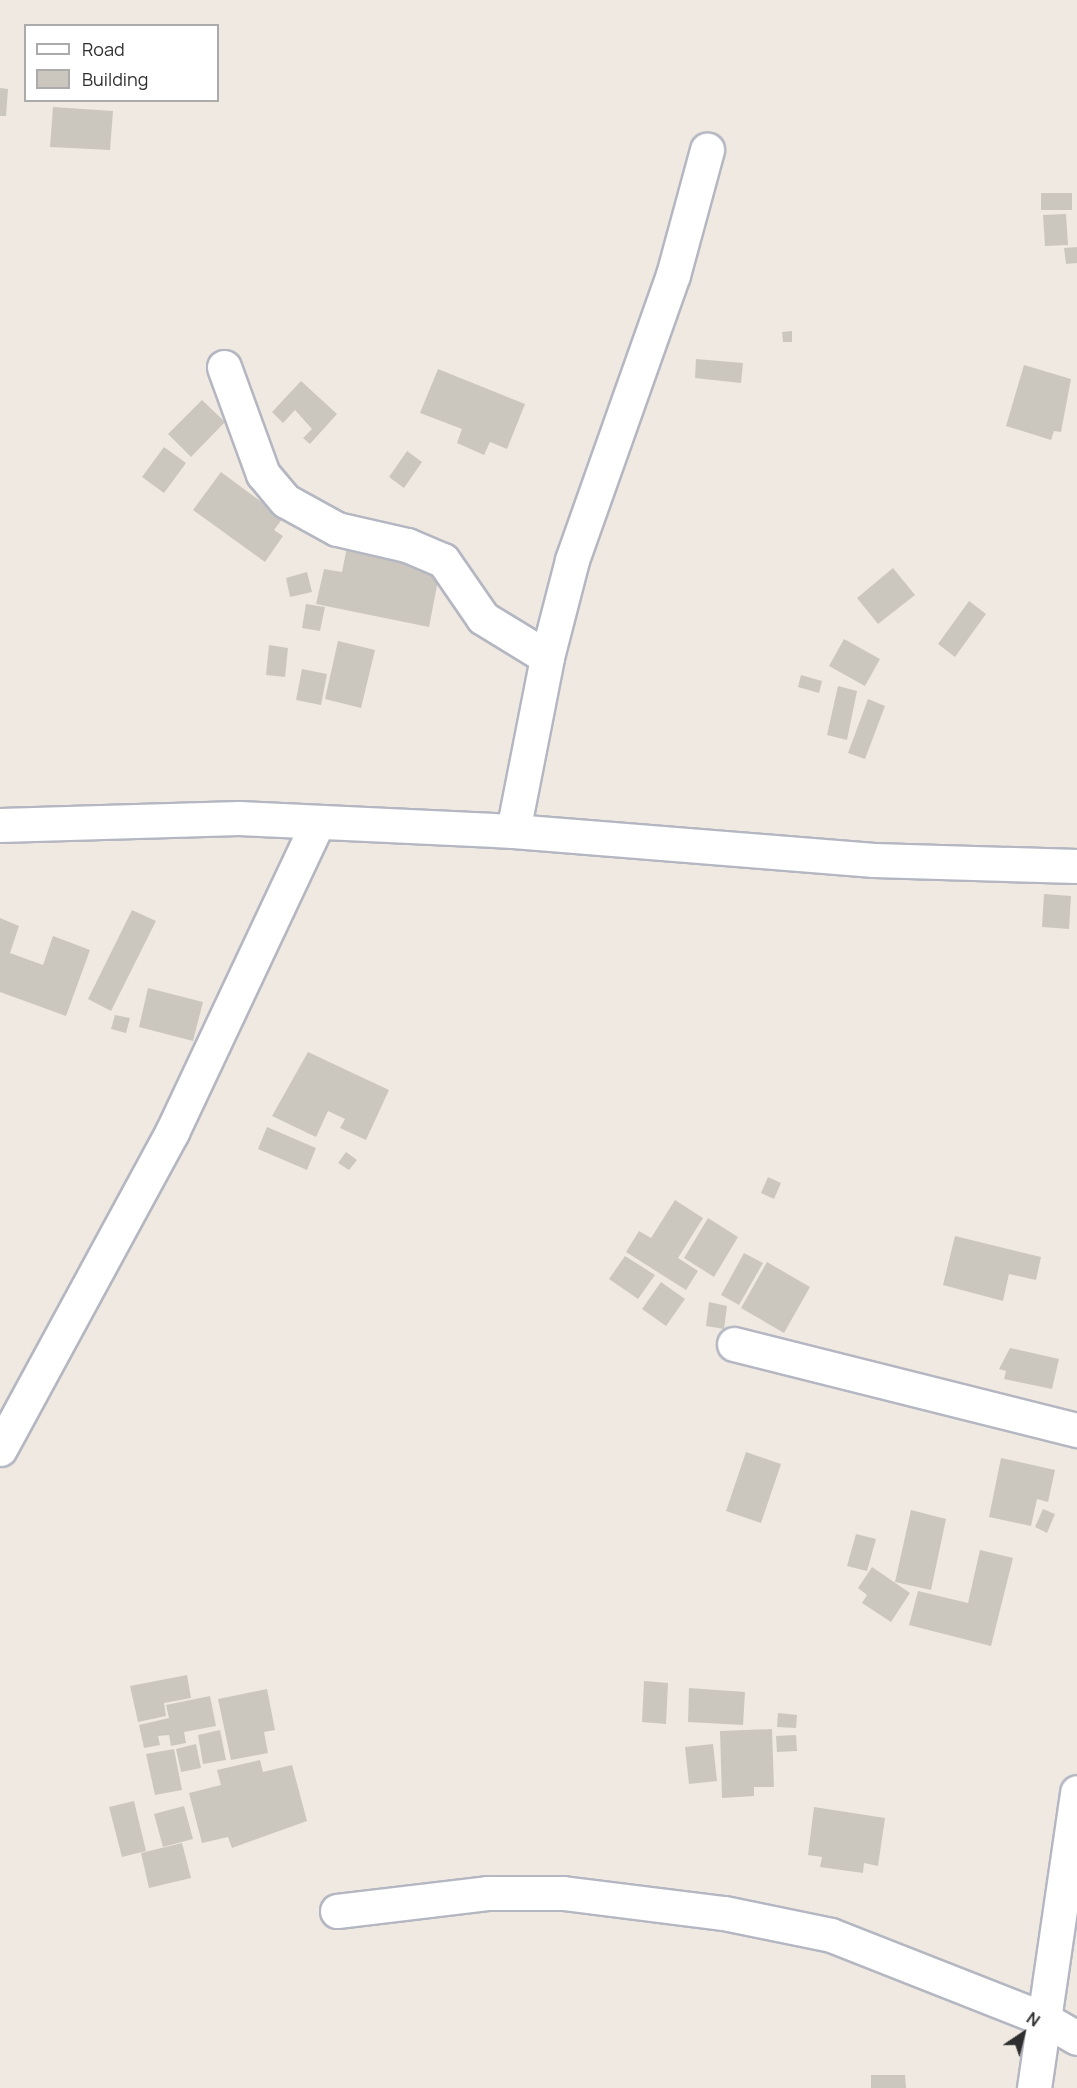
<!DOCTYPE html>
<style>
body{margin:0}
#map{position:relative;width:1077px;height:2088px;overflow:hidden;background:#efe9e1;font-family:Manrope,sans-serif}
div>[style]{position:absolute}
.building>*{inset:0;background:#cbc7bf}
.roads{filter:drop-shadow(2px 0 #b4b7c1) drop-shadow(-2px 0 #b4b7c1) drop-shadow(0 2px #b4b7c1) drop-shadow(0 -2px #b4b7c1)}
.street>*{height:33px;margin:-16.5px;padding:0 16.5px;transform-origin:16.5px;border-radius:16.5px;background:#fff}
.secondary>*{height:33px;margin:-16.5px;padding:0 16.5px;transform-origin:16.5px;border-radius:16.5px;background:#fff}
span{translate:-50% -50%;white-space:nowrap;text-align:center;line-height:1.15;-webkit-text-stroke:5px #fff;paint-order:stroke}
.legend{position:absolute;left:24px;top:24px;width:195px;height:78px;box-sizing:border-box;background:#fff;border:2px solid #ababab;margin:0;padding:8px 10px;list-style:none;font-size:18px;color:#2e2e2e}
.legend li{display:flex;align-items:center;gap:12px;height:30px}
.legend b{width:30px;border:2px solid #ababab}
.north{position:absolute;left:993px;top:2004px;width:60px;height:60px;-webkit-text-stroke:4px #fff;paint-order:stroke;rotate:35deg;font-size:16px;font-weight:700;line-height:24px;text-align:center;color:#2e2e2e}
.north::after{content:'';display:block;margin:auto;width:21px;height:27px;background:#2e2e2e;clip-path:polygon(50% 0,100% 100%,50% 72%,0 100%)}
</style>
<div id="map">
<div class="building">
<div style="clip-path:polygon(0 88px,8px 89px,6px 116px,0 116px)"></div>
<div style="clip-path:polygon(53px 107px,113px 111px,110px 150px,50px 147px)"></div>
<div style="clip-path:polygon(1041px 193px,1072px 193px,1072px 210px,1041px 210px)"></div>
<div style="clip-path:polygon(1066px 214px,1068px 245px,1045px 246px,1043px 215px)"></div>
<div style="clip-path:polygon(1077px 247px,1077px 263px,1066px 264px,1064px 248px)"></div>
<div style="clip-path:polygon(792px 331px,792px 342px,783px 342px,782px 332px)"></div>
<div style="clip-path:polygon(696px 359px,743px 363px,741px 383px,695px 378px)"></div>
<div style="clip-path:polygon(1024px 365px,1071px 379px,1061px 432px,1054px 431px,1051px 440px,1006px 426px)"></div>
<div style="clip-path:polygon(438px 369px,525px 404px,507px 449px,490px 442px,484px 455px,457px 443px,462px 429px,420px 413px)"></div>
<div style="clip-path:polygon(301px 381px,337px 414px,310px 444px,303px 438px,312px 429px,295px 410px,283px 423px,272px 412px)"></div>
<div style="clip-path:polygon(202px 400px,225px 422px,191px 457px,168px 434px)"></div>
<div style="clip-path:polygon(164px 447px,186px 463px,164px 493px,142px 477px)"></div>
<div style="clip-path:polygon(407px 451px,422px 462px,404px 488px,389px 477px)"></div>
<div style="clip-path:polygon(221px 472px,283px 518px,274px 530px,283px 536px,265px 562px,193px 510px)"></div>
<div style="clip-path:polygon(347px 547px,441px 565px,429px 627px,316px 604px,324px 569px,342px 572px)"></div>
<div style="clip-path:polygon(893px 568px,915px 595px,878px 624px,857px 598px)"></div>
<div style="clip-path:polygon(307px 572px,312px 592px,290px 597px,286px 578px)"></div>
<div style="clip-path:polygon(969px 601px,986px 614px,955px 657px,938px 644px)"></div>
<div style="clip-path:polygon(306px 604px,325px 607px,320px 631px,302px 628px)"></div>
<div style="clip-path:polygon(844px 639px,880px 659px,865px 686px,829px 666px)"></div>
<div style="clip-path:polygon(338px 641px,375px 650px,361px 708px,325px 699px)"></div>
<div style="clip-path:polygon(269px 645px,288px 648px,285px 677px,266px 675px)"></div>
<div style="clip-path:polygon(302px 669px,327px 674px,321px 705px,296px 700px)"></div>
<div style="clip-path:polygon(801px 675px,822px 681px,819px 693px,798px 687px)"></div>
<div style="clip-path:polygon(838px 686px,857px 691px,847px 740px,827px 735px)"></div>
<div style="clip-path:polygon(868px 699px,885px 706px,865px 759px,848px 753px)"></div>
<div style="clip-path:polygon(1044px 894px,1071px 896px,1069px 929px,1042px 927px)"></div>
<div style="clip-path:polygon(132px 910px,156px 921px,111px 1011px,88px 999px)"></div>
<div style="clip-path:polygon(0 918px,19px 926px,10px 953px,43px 965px,53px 936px,90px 950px,66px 1016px,0 992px)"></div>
<div style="clip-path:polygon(148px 988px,203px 1002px,193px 1041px,139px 1027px)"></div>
<div style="clip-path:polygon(115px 1015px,130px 1018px,126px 1033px,111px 1029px)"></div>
<div style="clip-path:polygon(308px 1052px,389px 1090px,366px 1140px,340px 1128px,345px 1119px,328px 1111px,316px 1137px,272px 1116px)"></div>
<div style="clip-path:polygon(267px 1127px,316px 1148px,307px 1170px,258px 1149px)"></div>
<div style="clip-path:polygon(346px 1152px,357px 1160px,349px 1170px,338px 1163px)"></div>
<div style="clip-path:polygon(768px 1177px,781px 1183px,774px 1199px,761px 1193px)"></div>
<div style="clip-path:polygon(675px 1200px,703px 1218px,678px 1258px,698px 1271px,686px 1290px,626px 1252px,639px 1231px,651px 1238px)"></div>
<div style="clip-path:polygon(708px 1218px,738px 1237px,714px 1277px,684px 1258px)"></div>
<div style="clip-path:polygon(955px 1236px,1041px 1257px,1036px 1280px,1009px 1274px,1003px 1301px,943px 1285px)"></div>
<div style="clip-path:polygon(744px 1253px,763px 1263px,739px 1305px,721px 1295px)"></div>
<div style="clip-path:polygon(625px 1256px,655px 1275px,638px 1299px,609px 1279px)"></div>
<div style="clip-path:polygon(767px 1262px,810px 1287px,784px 1333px,741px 1308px)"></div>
<div style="clip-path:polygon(661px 1282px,685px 1299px,666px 1326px,642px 1309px)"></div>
<div style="clip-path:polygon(709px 1302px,727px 1306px,724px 1329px,706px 1326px)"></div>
<div style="clip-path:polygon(1010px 1348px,1059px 1359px,1052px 1389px,1004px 1379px,1006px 1371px,999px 1369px)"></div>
<div style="clip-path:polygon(746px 1452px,781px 1464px,761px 1523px,726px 1511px)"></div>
<div style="clip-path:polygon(1001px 1458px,1055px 1470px,1048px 1502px,1037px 1499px,1031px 1526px,989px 1517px)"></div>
<div style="clip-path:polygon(1043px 1509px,1055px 1514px,1047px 1533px,1035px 1527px)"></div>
<div style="clip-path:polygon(911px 1510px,946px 1519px,931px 1590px,895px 1582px)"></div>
<div style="clip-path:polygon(856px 1534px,876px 1539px,867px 1571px,847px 1566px)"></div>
<div style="clip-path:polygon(980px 1550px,1013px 1558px,991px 1646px,909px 1625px,918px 1591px,968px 1603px)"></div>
<div style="clip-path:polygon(872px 1567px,910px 1593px,891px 1622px,862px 1603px,867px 1595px,858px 1588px)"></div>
<div style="clip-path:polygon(187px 1675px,191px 1698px,164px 1703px,166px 1716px,138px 1722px,130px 1686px)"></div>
<div style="clip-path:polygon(644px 1681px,668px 1683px,666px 1724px,642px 1722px)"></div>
<div style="clip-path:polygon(689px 1688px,745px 1692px,743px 1725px,688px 1722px)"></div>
<div style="clip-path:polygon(267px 1689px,275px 1730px,264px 1732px,268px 1753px,231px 1760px,218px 1699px)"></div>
<div style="clip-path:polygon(210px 1696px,216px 1726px,184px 1732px,186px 1743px,171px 1746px,169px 1735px,158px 1736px,160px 1745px,144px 1748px,139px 1725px,169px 1718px,166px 1705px)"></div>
<div style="clip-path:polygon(778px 1713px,797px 1715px,796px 1728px,777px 1727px)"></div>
<div style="clip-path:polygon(772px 1729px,774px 1787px,754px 1787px,754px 1796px,722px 1798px,720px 1731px)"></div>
<div style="clip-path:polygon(220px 1730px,226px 1760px,203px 1764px,198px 1735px)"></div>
<div style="clip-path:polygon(796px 1735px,797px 1751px,777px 1752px,776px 1736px)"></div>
<div style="clip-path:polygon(196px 1744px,201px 1768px,181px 1772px,176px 1749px)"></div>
<div style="clip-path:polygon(713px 1744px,717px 1781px,689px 1784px,685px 1747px)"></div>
<div style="clip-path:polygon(174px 1749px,182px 1790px,155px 1795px,146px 1754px)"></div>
<div style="clip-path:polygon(260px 1760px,263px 1772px,292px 1765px,307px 1821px,232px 1848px,228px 1837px,202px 1843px,189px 1793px,221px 1785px,217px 1770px)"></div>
<div style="clip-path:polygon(134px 1801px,146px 1851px,122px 1857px,109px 1807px)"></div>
<div style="clip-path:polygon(184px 1806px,193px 1839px,163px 1847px,154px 1814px)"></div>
<div style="clip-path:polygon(814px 1807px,885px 1818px,878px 1866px,864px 1863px,863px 1873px,820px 1867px,822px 1857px,808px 1855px)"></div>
<div style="clip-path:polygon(182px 1843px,191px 1878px,149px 1888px,141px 1853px)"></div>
<div style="clip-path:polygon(871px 2075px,905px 2075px,906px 2088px,871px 2088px)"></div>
</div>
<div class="roads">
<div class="street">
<div style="left:224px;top:367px;width:114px;rotate:70deg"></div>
<div style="left:263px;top:474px;width:35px;rotate:50deg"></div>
<div style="left:286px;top:501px;width:58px;rotate:28.8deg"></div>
<div style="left:337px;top:529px;width:72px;rotate:12.9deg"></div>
<div style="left:407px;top:545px;width:39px;rotate:23deg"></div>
<div style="left:443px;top:560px;width:70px;rotate:55.4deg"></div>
<div style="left:483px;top:618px;width:75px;rotate:31.4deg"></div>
<div style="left:0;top:825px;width:239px;rotate:-1.7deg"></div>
<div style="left:239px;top:818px;width:274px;rotate:2.7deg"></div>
<div style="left:513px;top:831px;width:362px;rotate:4.6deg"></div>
<div style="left:874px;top:860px;width:203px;rotate:1.7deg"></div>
<div style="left:513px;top:831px;width:177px;rotate:-78.9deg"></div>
<div style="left:547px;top:657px;width:100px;rotate:-75.5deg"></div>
<div style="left:572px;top:560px;width:302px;rotate:-70.5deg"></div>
<div style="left:673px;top:275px;width:130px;rotate:-74.8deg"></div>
<div style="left:734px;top:1344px;width:354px;rotate:14.1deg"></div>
<div style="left:0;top:1449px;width:361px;rotate:-61.5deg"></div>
<div style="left:172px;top:1132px;width:340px;rotate:-64.8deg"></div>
<div style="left:337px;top:1911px;width:151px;rotate:-6.8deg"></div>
<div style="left:487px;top:1893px;width:76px"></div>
<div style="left:563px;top:1893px;width:162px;rotate:7.1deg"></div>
<div style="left:724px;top:1913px;width:109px;rotate:11.6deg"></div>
<div style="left:831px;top:1935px;width:229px;rotate:21.5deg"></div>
<div style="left:1044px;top:2019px;width:38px;rotate:30deg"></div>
</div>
<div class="secondary">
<div style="left:1034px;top:2088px;width:299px;rotate:-81.7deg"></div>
</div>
</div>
<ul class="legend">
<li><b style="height:8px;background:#fff"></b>Road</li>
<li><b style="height:16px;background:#cbc7bf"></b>Building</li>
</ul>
<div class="north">N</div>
</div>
